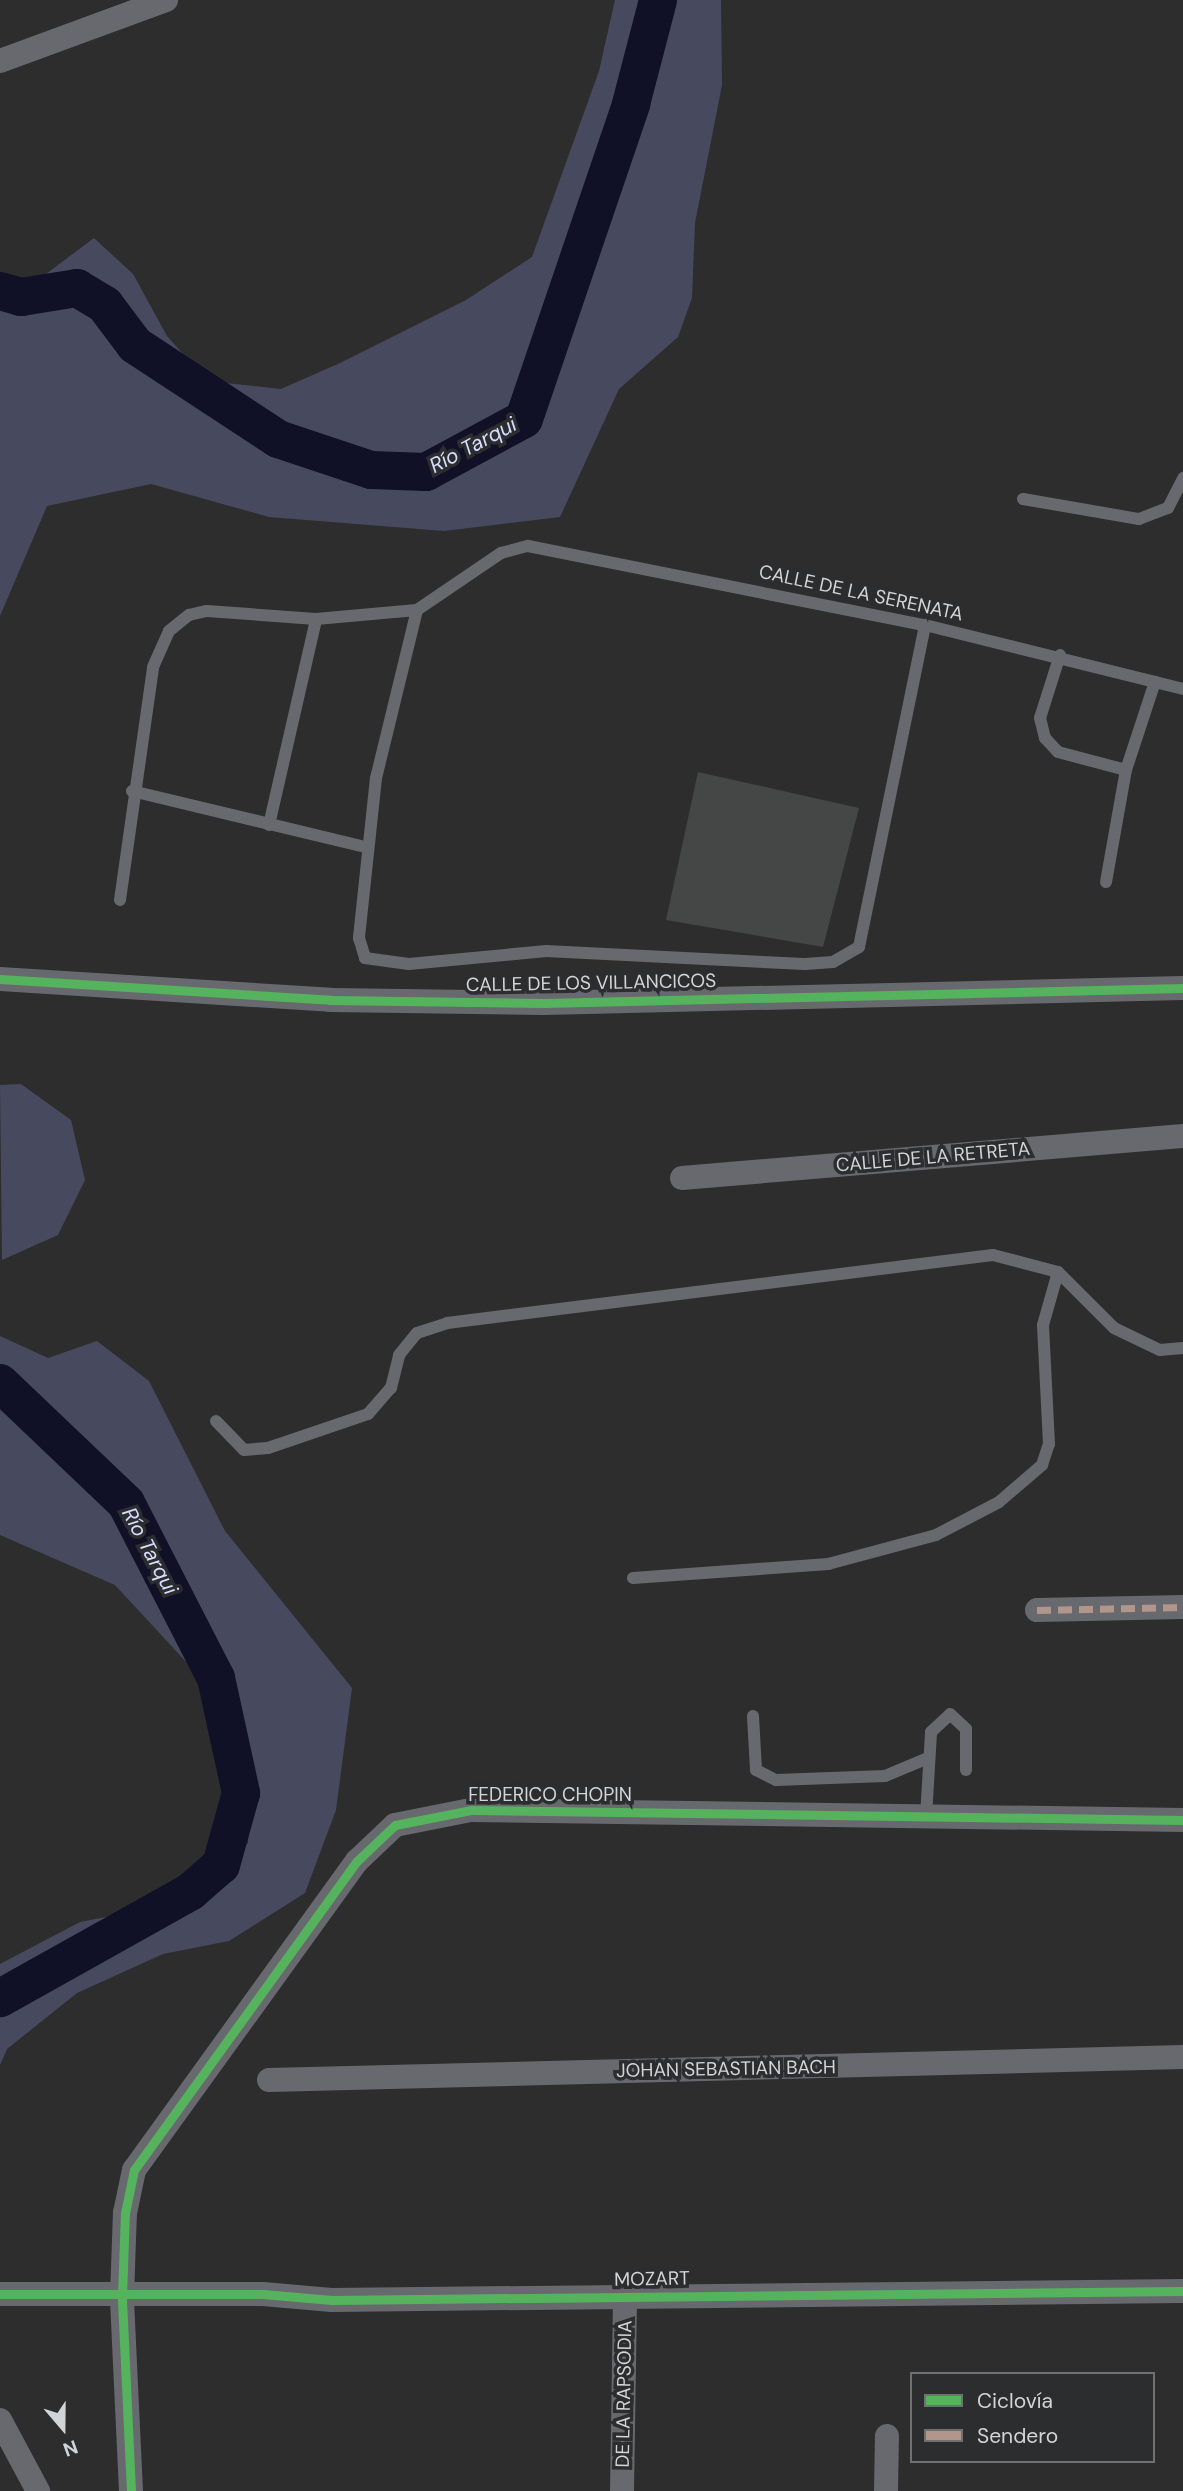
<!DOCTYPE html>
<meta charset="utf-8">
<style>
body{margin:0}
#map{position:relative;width:1183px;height:2491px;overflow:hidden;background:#2d2d2e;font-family:"DM Sans",sans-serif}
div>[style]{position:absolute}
.green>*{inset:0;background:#474a5f}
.river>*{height:38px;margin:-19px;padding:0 19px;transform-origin:19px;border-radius:19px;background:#101027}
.building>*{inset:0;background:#454646}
.lane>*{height:12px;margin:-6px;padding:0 6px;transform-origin:6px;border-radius:6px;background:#68696e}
.street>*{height:24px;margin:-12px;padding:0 12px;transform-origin:12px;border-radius:12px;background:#68696e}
.quiet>*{height:7px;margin-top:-3.5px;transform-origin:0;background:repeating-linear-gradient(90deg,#b2968c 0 14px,transparent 0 21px)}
.cycleway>*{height:9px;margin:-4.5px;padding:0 4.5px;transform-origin:4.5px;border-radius:4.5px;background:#56b35d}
span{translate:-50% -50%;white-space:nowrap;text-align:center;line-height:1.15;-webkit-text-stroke:7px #2c2d2f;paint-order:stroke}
.street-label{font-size:19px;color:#d3d4d5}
.water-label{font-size:21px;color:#d8dcff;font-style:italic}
.legend{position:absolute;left:910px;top:2372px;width:245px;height:91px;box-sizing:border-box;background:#2c2d2f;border:2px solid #6f7071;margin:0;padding:9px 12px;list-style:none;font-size:21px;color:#d3d4d5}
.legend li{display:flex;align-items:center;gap:14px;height:35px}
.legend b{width:35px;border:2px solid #6f7071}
.north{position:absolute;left:28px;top:2393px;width:70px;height:70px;-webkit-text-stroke:5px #2c2d2f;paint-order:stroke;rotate:160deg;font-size:19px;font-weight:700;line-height:28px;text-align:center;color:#d3d4d5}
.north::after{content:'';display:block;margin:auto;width:24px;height:32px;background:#d3d4d5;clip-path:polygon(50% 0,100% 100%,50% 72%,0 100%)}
</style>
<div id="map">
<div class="green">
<div style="clip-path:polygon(615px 0,721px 0,722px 85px,695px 223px,692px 298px,678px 337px,619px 389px,560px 517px,444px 531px,269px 517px,151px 484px,47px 506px,0 616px,0 297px,42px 277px,94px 238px,133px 274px,167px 336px,207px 381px,281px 389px,340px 363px,466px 300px,532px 257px,599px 71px)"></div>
<div style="clip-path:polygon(21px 1084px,71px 1120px,85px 1180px,58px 1235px,2px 1260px,0 1085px)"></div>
<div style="clip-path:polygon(0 1336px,48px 1358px,97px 1341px,149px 1381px,225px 1531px,352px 1688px,336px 1810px,305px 1893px,229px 1941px,163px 1954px,77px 1993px,7px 2049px,0 2065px,0 1964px,80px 1922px,190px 1901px,248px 1843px,250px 1776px,228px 1694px,189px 1665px,115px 1585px,0 1535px)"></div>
</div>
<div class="river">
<div style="left:0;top:291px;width:22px;rotate:16deg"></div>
<div style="left:21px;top:297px;width:57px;rotate:-9.1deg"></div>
<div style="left:77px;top:288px;width:33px;rotate:31deg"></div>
<div style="left:105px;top:305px;width:50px;rotate:53.1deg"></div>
<div style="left:135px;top:345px;width:171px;rotate:33.3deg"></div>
<div style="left:278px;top:439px;width:98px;rotate:18.4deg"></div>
<div style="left:371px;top:470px;width:55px;rotate:2.1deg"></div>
<div style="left:426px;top:472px;width:111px;rotate:-28.4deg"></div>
<div style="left:524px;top:419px;width:333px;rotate:-71.2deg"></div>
<div style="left:631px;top:104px;width:107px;rotate:-75.4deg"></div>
<div style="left:0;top:1383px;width:174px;rotate:43.6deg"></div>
<div style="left:126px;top:1503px;width:197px;rotate:62.8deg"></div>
<div style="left:216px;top:1678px;width:118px;rotate:77.7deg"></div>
<div style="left:241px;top:1793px;width:75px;rotate:105.5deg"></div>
<div style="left:221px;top:1865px;width:41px;rotate:138.9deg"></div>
<div style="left:190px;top:1892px;width:218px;rotate:150.8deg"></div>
</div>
<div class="building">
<div style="clip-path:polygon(698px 772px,859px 808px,823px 947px,666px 920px)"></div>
</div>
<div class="lane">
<div style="left:1023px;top:499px;width:118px;rotate:9.8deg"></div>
<div style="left:1139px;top:519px;width:31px;rotate:-21deg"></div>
<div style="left:1168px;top:508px;width:34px;rotate:-63deg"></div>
<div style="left:417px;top:610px;width:173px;rotate:103.7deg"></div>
<div style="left:376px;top:778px;width:161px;rotate:96.1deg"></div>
<div style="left:359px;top:938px;width:21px;rotate:73deg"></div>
<div style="left:365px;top:958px;width:44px;rotate:7.8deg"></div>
<div style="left:409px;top:964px;width:138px;rotate:-5.4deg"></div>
<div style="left:546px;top:951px;width:259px;rotate:2.9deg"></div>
<div style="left:805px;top:964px;width:28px;rotate:-4deg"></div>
<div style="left:833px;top:962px;width:30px;rotate:-30deg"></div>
<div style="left:859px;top:947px;width:329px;rotate:-78.4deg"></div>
<div style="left:1060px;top:655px;width:66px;rotate:107.6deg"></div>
<div style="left:1040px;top:718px;width:21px;rotate:76deg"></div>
<div style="left:1045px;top:738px;width:19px;rotate:47deg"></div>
<div style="left:1058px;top:752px;width:70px;rotate:14.8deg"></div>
<div style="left:132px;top:791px;width:241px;rotate:13.5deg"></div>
<div style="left:269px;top:825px;width:211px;rotate:-77.1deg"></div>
<div style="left:1106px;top:882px;width:114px;rotate:-79.9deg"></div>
<div style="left:1126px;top:770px;width:93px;rotate:-71.8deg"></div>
<div style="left:120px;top:900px;width:235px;rotate:-81.9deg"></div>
<div style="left:153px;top:667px;width:39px;rotate:-66deg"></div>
<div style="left:169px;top:631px;width:26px;rotate:-39deg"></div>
<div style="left:189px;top:615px;width:18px;rotate:-13deg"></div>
<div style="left:207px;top:611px;width:109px;rotate:4.2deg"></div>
<div style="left:316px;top:619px;width:101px;rotate:-5.1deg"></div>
<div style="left:417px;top:610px;width:102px;rotate:-34.2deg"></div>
<div style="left:501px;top:553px;width:28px;rotate:-15deg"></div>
<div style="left:528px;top:546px;width:405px;rotate:11.3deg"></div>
<div style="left:925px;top:625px;width:266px;rotate:13.9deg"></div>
<div style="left:216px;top:1421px;width:40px;rotate:46deg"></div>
<div style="left:244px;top:1450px;width:24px;rotate:-5deg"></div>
<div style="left:268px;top:1448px;width:106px;rotate:-18.8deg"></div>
<div style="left:368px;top:1414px;width:35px;rotate:-49deg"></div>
<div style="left:391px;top:1388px;width:34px;rotate:-76deg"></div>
<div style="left:399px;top:1355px;width:28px;rotate:-51deg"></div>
<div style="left:417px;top:1333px;width:32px;rotate:-18deg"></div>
<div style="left:447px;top:1323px;width:550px;rotate:-7.1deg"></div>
<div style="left:993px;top:1255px;width:67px;rotate:14.7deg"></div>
<div style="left:1058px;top:1272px;width:79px;rotate:45deg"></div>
<div style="left:1114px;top:1328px;width:51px;rotate:25.6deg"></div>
<div style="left:1160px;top:1350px;width:23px;rotate:-5deg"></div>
<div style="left:633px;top:1578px;width:196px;rotate:-4.1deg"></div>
<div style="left:828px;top:1564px;width:112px;rotate:-15deg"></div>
<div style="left:936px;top:1535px;width:71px;rotate:-27.6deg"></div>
<div style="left:999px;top:1502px;width:57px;rotate:-40.7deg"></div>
<div style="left:1042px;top:1465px;width:22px;rotate:-72deg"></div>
<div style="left:1049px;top:1444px;width:119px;rotate:-92.9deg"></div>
<div style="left:1043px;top:1325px;width:55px;rotate:-74.2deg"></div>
<div style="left:753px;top:1716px;width:54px;rotate:86.8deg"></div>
<div style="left:756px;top:1770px;width:22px;rotate:27deg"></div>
<div style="left:776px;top:1780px;width:109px;rotate:-2.1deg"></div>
<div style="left:885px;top:1776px;width:47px;rotate:-22.7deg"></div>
<div style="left:926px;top:1817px;width:85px;rotate:-86.6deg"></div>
<div style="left:931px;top:1732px;width:26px;rotate:-43deg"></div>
<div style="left:950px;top:1714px;width:22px;rotate:43deg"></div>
<div style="left:966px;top:1729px;width:41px;rotate:90deg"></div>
</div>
<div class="street">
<div style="left:0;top:61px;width:177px;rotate:-20.2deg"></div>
<div style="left:0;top:979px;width:331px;rotate:3.6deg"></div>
<div style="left:330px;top:1000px;width:214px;rotate:0.8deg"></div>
<div style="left:544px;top:1003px;width:639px;rotate:-1.34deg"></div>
<div style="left:682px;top:1178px;width:503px;rotate:-4.79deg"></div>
<div style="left:1037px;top:1610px;width:146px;rotate:-1.2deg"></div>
<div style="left:269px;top:2080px;width:914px;rotate:-1.44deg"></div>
<div style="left:0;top:2294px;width:263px"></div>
<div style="left:263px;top:2294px;width:69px;rotate:5deg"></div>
<div style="left:332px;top:2300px;width:851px;rotate:-0.61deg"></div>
<div style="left:0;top:2420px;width:81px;rotate:61.8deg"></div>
<div style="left:131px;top:2491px;width:194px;rotate:-92.7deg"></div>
<div style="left:122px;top:2297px;width:84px;rotate:-88deg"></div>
<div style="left:125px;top:2213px;width:44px;rotate:-78.2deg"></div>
<div style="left:134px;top:2170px;width:381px;rotate:-54.2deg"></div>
<div style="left:357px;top:1861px;width:52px;rotate:-43.5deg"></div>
<div style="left:395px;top:1825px;width:77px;rotate:-11.2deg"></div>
<div style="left:471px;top:1810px;width:712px;rotate:0.8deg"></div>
<div style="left:622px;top:2491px;width:194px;rotate:-89.1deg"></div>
<div style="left:886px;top:2491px;width:55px;rotate:-89deg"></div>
</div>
<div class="quiet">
<div style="left:1037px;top:1610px;width:146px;rotate:-1.2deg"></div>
</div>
<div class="cycleway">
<div style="left:0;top:979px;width:331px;rotate:3.6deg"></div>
<div style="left:330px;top:1000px;width:214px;rotate:0.8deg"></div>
<div style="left:544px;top:1003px;width:639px;rotate:-1.34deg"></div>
<div style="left:0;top:2294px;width:263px"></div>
<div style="left:263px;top:2294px;width:69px;rotate:5deg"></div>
<div style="left:332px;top:2300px;width:851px;rotate:-0.61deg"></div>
<div style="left:131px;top:2491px;width:194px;rotate:-92.7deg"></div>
<div style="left:122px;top:2297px;width:84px;rotate:-88deg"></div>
<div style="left:125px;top:2213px;width:44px;rotate:-78.2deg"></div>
<div style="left:134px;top:2170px;width:381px;rotate:-54.2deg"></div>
<div style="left:357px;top:1861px;width:52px;rotate:-43.5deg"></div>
<div style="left:395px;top:1825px;width:77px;rotate:-11.2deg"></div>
<div style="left:471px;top:1810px;width:712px;rotate:0.8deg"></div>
</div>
<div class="street-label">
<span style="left:861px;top:593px;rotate:12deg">CALLE DE LA SERENATA</span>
<span style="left:591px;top:983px;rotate:-1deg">CALLE DE LOS VILLANCICOS</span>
<span style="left:933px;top:1157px;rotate:-5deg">CALLE DE LA RETRETA</span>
<span style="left:550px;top:1795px">FEDERICO CHOPIN</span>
<span style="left:726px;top:2069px;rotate:-1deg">JOHAN SEBASTIAN BACH</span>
<span style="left:652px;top:2279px;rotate:-1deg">MOZART</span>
<span style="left:624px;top:2394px;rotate:-89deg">DE LA RAPSODIA</span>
</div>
<div class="water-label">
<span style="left:473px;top:445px;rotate:-28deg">Río Tarqui</span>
<span style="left:150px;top:1551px;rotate:62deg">Río Tarqui</span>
</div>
<ul class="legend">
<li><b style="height:9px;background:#56b35d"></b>Ciclovía</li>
<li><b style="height:9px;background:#b2968c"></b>Sendero</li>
</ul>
<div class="north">N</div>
</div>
